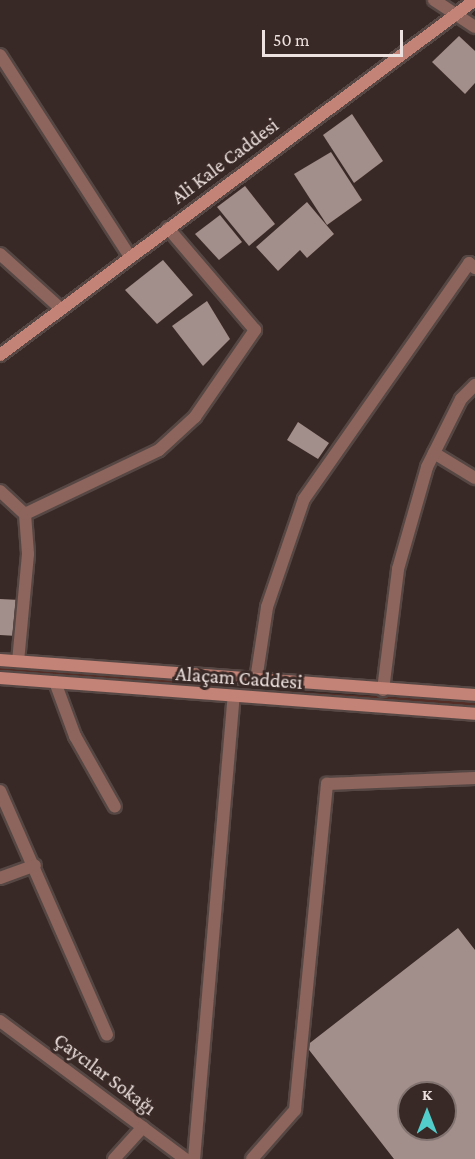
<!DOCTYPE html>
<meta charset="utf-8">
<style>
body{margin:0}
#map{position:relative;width:475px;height:1159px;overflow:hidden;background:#392926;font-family:"Crimson Pro",serif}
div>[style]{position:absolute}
.green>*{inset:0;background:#542e26}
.building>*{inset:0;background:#a28e8a}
.roads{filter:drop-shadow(2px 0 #564744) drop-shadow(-2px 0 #564744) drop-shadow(0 2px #564744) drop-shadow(0 -2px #564744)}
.street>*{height:12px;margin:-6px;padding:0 6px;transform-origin:6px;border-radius:6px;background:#8d655c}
.secondary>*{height:12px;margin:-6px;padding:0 6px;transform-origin:6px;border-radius:6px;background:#c38376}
span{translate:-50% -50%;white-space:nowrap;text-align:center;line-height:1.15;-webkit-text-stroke:6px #392926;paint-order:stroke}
.street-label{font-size:20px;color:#ede2df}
.north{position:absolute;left:397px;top:1081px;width:60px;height:60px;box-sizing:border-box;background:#392926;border:2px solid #817370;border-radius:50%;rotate:0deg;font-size:16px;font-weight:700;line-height:24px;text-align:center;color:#ede2df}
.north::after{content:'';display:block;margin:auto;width:21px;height:27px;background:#53cdcb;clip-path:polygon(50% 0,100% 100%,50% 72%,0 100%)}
.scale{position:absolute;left:262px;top:30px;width:141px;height:27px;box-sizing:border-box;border:3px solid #ede2df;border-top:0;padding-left:8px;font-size:18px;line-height:21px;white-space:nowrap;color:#ede2df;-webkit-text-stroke:4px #392926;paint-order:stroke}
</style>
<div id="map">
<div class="green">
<div style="clip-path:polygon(0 667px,215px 683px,215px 687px,0 671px)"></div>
<div style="clip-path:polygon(266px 690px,475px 702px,475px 707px,265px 695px)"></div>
</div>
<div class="building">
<div style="clip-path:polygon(459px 36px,475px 51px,475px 83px,465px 94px,432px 62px)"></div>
<div style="clip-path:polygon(352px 114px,383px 161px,354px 183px,323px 135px)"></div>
<div style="clip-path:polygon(331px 152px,362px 200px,327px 225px,294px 174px)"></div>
<div style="clip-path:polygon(245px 186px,275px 224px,249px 246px,217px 207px)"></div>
<div style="clip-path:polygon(307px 202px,334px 234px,307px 258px,300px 250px,278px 271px,256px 247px)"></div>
<div style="clip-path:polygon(220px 215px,242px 242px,219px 260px,195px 234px)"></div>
<div style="clip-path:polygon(163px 260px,193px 295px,157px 324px,125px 290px)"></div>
<div style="clip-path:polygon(207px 301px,230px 339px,203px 366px,172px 326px)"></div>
<div style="clip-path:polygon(298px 422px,329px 443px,318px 459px,287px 440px)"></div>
<div style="clip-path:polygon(0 599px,20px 600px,17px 636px,0 635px)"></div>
<div style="clip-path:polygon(evenodd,458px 928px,475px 950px,475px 1159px,394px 1159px,306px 1046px,458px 928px,409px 1093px,445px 1093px,445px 1129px,409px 1129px,409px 1093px)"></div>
</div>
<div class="roads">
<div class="street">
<div style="left:434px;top:0;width:49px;rotate:33.4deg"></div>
<div style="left:0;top:55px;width:240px;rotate:57.2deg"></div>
<div style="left:0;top:254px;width:82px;rotate:42deg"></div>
<div style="left:434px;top:453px;width:48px;rotate:31.4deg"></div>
<div style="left:0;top:491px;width:34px;rotate:43deg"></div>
<div style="left:25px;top:514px;width:40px;rotate:85.7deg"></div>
<div style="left:28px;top:554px;width:107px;rotate:95.3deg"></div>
<div style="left:25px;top:514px;width:148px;rotate:-25.5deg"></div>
<div style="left:159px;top:450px;width:49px;rotate:-42.5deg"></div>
<div style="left:195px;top:417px;width:106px;rotate:-55.4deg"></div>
<div style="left:255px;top:330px;width:134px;rotate:-130.5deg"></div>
<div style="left:256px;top:680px;width:74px;rotate:-81.4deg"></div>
<div style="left:267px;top:607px;width:114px;rotate:-71.1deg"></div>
<div style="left:304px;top:499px;width:288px;rotate:-55deg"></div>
<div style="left:469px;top:263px;width:8px;rotate:40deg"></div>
<div style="left:55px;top:682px;width:58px;rotate:69.7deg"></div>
<div style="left:75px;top:736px;width:81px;rotate:60.6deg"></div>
<div style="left:383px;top:690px;width:122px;rotate:-82.9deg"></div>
<div style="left:398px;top:569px;width:106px;rotate:-74.1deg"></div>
<div style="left:427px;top:467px;width:76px;rotate:-63.4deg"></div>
<div style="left:461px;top:399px;width:20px;rotate:-45deg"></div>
<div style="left:0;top:791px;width:266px;rotate:66.3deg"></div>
<div style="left:0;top:878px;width:37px;rotate:-20deg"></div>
<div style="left:0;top:1021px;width:231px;rotate:36.7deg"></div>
<div style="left:114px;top:1159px;width:43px;rotate:-47.8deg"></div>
<div style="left:194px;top:1159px;width:464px;rotate:-85.1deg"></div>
<div style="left:252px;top:1159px;width:65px;rotate:-48.7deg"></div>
<div style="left:295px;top:1110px;width:328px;rotate:-84.4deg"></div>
<div style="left:327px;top:784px;width:148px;rotate:-2.3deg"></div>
</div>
<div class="secondary">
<div style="left:0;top:355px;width:593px;rotate:-36.77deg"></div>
<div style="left:0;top:660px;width:476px;rotate:4.2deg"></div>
<div style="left:0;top:678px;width:476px;rotate:4.3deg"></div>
</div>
</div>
<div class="street-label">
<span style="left:225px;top:161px;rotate:-37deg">Ali Kale Caddesi</span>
<span style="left:239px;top:678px;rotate:4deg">Alaçam Caddesi</span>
<span style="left:105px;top:1074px;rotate:37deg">Çaycılar Sokağı</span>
</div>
<div class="north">K</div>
<div class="scale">50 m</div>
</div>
